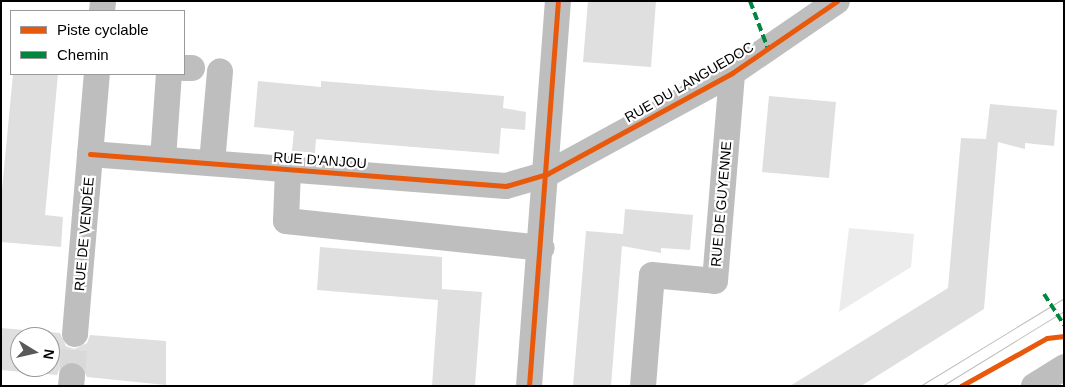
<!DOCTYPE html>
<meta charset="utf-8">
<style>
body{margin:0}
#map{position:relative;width:1065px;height:387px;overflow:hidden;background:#fff;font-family:Helvetica,sans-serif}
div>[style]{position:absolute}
.green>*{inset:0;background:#ececec}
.building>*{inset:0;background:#dfdfdf}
.minor-tunnel>*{height:26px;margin-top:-13px;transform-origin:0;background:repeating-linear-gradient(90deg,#d9d9d9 0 26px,transparent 0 39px)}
.minor>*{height:26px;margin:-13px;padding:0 13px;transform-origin:13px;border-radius:13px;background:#bebebe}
.tram>*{height:1px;margin:-0.5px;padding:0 0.5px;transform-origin:0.5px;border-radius:0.5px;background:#bebebe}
.quiet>*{height:4px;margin-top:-2px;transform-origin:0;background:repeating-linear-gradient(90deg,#00873e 0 8px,transparent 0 12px)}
.cycleway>*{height:5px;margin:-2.5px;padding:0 2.5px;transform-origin:2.5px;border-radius:2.5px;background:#e8590c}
span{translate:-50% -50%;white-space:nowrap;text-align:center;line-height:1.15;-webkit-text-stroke:4.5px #fff;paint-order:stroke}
.street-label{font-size:14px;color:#000}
.frame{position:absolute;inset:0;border:2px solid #000;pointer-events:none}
.legend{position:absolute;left:10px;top:10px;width:175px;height:65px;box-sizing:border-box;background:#fff;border:1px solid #999;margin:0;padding:6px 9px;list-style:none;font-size:15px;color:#000}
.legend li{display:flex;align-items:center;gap:10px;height:25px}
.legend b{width:25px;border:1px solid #999}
.north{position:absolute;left:10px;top:327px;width:50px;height:50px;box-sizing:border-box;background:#fff;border:1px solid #999;border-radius:50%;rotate:99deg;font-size:14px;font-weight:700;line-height:20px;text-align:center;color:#000}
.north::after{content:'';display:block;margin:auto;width:18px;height:22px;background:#595959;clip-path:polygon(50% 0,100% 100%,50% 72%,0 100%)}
</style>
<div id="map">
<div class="green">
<div style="clip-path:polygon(849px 228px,914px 234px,911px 267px,839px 312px)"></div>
</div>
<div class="building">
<div style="clip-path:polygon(588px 1px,656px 1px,651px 67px,583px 62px)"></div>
<div style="clip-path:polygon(13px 74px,58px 74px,45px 215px,63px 217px,61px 247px,1px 242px,1px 200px)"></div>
<div style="clip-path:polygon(258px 81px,321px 87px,321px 81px,504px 96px,503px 108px,526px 112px,525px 130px,501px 128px,499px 154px,316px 139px,315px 153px,292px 151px,294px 131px,254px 127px)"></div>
<div style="clip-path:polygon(769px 96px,836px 102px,829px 178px,762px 172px)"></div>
<div style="clip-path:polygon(990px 104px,1057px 110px,1054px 146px,1025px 143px,1025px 149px,998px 142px,984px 309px,861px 386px,790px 386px,948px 288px,961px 138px,986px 139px)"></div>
<div style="clip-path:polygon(625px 209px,693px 215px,690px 250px,661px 248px,661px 253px,622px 246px,611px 386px,573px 386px,586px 231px,623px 234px)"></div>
<div style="clip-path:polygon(320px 247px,442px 257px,442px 289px,482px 292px,475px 386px,432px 386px,438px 300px,317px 290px)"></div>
<div style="clip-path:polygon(evenodd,1px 328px,60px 333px,66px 346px,74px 349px,87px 343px,90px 335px,166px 341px,166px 385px,87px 377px,81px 364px,73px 361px,60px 367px,57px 375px,1px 370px,1px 328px,20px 337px,50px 337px,50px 367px,20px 367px,20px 337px)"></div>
</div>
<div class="minor-tunnel">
<div style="left:72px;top:376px;width:42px;rotate:-85.9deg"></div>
</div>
<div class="minor">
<div style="left:102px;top:11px;width:10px;rotate:-84deg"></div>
<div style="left:184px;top:68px;width:8px"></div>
<div style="left:90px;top:154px;width:417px;rotate:4.4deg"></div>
<div style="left:506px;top:186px;width:43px;rotate:-16.3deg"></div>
<div style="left:547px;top:174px;width:211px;rotate:-28.6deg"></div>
<div style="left:732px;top:73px;width:127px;rotate:-34.4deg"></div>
<div style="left:163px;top:159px;width:85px;rotate:-86deg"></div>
<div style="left:212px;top:163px;width:92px;rotate:-85deg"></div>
<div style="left:288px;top:169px;width:52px;rotate:92.2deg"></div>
<div style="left:286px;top:221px;width:257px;rotate:6deg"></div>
<div style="left:75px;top:334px;width:261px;rotate:-85.2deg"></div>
<div style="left:71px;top:386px;width:10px;rotate:-84deg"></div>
<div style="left:529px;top:386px;width:386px;rotate:-85.7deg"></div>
<div style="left:643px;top:386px;width:111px;rotate:-85.4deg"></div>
<div style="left:652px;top:275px;width:63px;rotate:5.4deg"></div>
<div style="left:715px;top:281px;width:209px;rotate:-85.3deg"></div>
<div style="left:1034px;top:386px;width:36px;rotate:-32deg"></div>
</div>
<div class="tram">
<div style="left:920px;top:386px;width:169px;rotate:-31.4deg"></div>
<div style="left:942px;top:386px;width:143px;rotate:-31.6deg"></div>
</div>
<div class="quiet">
<div style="left:750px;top:1px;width:51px;rotate:69.4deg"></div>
<div style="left:1044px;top:294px;width:37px;rotate:57deg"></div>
</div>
<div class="cycleway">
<div style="left:90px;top:154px;width:417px;rotate:4.4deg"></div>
<div style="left:506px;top:186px;width:43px;rotate:-16.3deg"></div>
<div style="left:547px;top:174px;width:211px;rotate:-28.6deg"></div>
<div style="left:732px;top:73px;width:127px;rotate:-34.4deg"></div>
<div style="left:529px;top:386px;width:386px;rotate:-85.7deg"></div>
<div style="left:961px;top:386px;width:98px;rotate:-29.2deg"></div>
<div style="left:1047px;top:338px;width:17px;rotate:-7deg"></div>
</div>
<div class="street-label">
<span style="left:689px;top:82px;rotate:-30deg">RUE DU LANGUEDOC</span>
<span style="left:320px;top:160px;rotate:4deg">RUE D'ANJOU</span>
<span style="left:721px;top:204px;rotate:-85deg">RUE DE GUYENNE</span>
<span style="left:84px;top:234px;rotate:-85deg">RUE DE VENDÉE</span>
</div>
<div class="frame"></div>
<ul class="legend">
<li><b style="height:6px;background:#e8590c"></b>Piste cyclable</li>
<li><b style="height:6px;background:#00873e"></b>Chemin</li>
</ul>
<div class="north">N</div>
</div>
